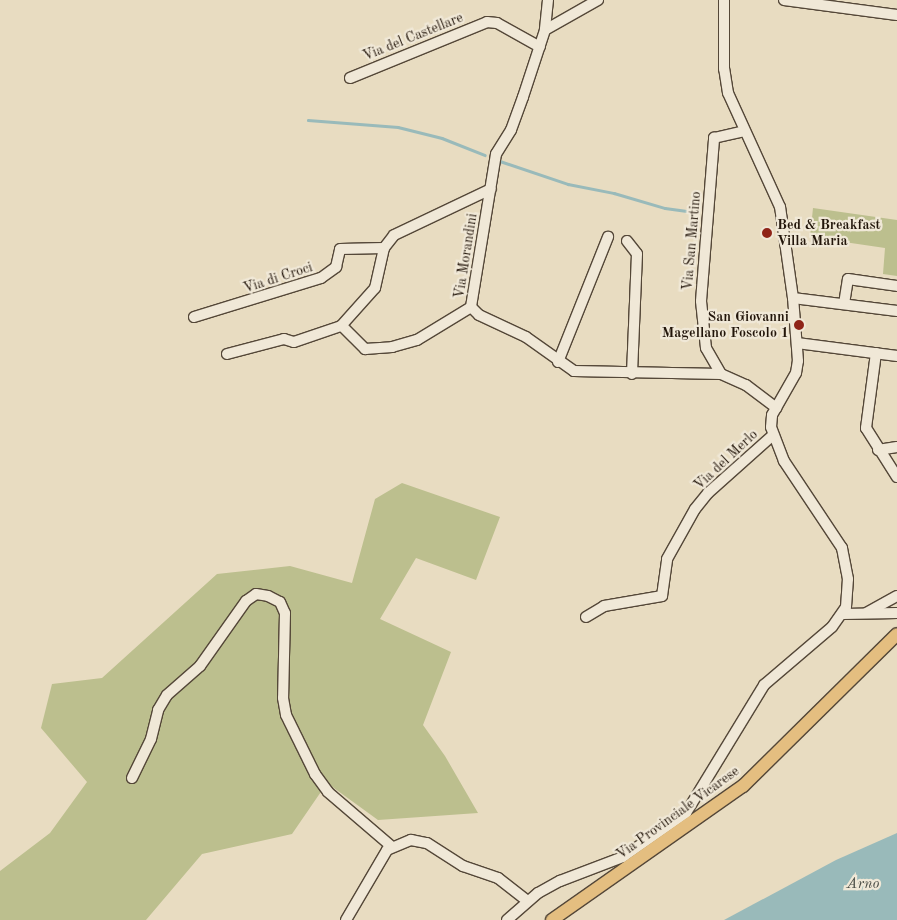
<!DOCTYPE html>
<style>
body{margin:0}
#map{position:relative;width:897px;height:920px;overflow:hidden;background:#e8dcc1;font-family:"Old Standard TT",serif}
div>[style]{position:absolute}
.green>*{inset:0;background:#bcbf8e}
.water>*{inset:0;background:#99baba}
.stream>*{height:2.5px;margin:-1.25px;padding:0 1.25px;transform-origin:1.25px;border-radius:1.25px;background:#99baba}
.roads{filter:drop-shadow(1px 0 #544738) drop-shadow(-1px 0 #544738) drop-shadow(0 1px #544738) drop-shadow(0 -1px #544738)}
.minor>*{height:10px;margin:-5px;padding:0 5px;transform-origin:5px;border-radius:5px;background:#f0e8d7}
.major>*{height:12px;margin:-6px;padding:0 6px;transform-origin:6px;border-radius:6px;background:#e4be80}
.dots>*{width:14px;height:14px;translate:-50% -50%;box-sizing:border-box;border:2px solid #f0e8d7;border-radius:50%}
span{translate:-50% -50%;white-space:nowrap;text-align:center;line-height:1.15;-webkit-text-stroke:4.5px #f0e8d7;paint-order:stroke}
.street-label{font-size:14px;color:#22150a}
.poi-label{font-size:14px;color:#22150a;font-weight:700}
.left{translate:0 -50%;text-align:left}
.right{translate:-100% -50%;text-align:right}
.water-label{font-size:15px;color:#4c4f48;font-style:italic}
</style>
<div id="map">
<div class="green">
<div style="clip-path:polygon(813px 208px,897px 220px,897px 276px,883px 274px,885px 248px,810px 237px)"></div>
<div style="clip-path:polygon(402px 483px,500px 517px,476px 580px,416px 558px,380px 619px,451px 652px,423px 725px,445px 756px,478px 813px,378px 820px,327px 783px,292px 834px,202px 854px,146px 920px,0 920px,0 871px,50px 833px,87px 782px,41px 728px,52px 684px,102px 678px,217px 574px,290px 566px,352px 583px,375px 499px)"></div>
</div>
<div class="water">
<div style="clip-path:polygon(897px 833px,897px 920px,724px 920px,836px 860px)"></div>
</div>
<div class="stream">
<div style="left:308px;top:120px;width:90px;rotate:4.4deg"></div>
<div style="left:398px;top:127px;width:45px;rotate:14deg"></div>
<div style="left:442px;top:138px;width:46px;rotate:21.6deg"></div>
<div style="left:497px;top:160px;width:75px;rotate:18.7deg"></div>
<div style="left:568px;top:184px;width:47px;rotate:11.1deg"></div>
<div style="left:614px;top:193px;width:53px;rotate:16.4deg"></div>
<div style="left:665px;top:208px;width:29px;rotate:8deg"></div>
</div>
<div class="roads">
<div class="minor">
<div style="left:548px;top:0;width:30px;rotate:96deg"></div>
<div style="left:545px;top:30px;width:71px;rotate:108.2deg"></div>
<div style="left:523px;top:97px;width:35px;rotate:110deg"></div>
<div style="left:511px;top:130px;width:28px;rotate:122deg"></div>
<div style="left:496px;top:154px;width:155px;rotate:99.3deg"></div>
<div style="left:471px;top:307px;width:11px;rotate:45deg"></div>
<div style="left:479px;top:315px;width:52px;rotate:25.1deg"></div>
<div style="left:526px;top:337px;width:59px;rotate:35.3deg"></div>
<div style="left:574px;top:371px;width:147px;rotate:1.2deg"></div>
<div style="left:721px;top:374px;width:27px;rotate:24deg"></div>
<div style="left:746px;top:385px;width:38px;rotate:37deg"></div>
<div style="left:784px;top:0;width:114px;rotate:7.6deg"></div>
<div style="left:545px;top:30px;width:61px;rotate:-29.5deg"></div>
<div style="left:350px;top:78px;width:148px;rotate:-22.2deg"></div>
<div style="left:487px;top:22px;width:10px;rotate:6deg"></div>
<div style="left:497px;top:23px;width:49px;rotate:29.2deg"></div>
<div style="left:627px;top:241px;width:16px;rotate:52deg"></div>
<div style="left:637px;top:254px;width:120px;rotate:92.4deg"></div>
<div style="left:793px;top:298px;width:105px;rotate:7.1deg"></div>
<div style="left:844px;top:304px;width:25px;rotate:-81deg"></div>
<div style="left:848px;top:279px;width:49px;rotate:8.1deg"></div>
<div style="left:194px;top:317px;width:133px;rotate:-17.1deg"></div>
<div style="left:321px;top:278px;width:19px;rotate:-36deg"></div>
<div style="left:336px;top:267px;width:18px;rotate:-77deg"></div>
<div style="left:340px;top:249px;width:44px;rotate:-1.3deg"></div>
<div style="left:342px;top:326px;width:33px;rotate:45deg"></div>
<div style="left:365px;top:349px;width:27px;rotate:-4deg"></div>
<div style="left:392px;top:347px;width:26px;rotate:-16deg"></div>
<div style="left:417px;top:340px;width:63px;rotate:-31.4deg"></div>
<div style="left:797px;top:343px;width:101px;rotate:7.4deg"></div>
<div style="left:876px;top:353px;width:76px;rotate:97.6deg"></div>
<div style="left:866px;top:428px;width:58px;rotate:57.7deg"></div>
<div style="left:227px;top:354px;width:59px;rotate:-14.7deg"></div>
<div style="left:284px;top:339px;width:10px;rotate:17deg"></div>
<div style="left:294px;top:342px;width:50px;rotate:-18.8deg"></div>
<div style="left:341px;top:326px;width:51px;rotate:-48.2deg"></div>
<div style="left:375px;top:288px;width:41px;rotate:-77.3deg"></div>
<div style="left:384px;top:248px;width:16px;rotate:-52deg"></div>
<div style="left:394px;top:235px;width:107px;rotate:-25.4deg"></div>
<div style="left:558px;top:362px;width:135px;rotate:-68.2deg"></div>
<div style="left:721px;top:374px;width:30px;rotate:-120deg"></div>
<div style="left:706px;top:348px;width:47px;rotate:-96.1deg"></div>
<div style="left:701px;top:301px;width:164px;rotate:-85.4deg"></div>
<div style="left:714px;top:138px;width:31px;rotate:-13deg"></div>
<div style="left:878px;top:450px;width:19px;rotate:-9deg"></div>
<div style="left:866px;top:613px;width:35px;rotate:-29deg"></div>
<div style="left:843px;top:614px;width:54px;rotate:-1.1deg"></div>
<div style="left:586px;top:617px;width:21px;rotate:-31deg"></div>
<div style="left:604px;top:606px;width:59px;rotate:-9.8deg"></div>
<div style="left:662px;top:596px;width:37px;rotate:-82deg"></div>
<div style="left:667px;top:559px;width:57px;rotate:-60.8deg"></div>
<div style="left:695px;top:509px;width:21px;rotate:-51deg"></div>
<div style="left:708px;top:493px;width:87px;rotate:-41.7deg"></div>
<div style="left:132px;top:778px;width:43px;rotate:-64deg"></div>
<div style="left:151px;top:739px;width:30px;rotate:-76deg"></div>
<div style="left:158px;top:710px;width:17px;rotate:-59deg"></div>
<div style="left:167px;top:695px;width:44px;rotate:-41.3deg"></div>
<div style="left:200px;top:666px;width:80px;rotate:-54.7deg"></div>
<div style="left:246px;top:601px;width:12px;rotate:-35deg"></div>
<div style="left:256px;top:594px;width:12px;rotate:9deg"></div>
<div style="left:268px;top:596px;width:13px;rotate:27deg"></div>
<div style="left:280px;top:602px;width:12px;rotate:66deg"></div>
<div style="left:285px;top:613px;width:85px;rotate:91.3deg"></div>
<div style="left:283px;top:698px;width:17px;rotate:80deg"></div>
<div style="left:286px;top:715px;width:66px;rotate:63.8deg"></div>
<div style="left:315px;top:774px;width:22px;rotate:54deg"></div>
<div style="left:328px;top:792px;width:83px;rotate:40.6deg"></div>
<div style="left:346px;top:920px;width:81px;rotate:-59.6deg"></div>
<div style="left:387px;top:850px;width:26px;rotate:-23deg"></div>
<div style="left:411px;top:840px;width:16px;rotate:11deg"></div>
<div style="left:427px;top:843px;width:43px;rotate:32.6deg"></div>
<div style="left:463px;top:866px;width:37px;rotate:19deg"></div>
<div style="left:498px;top:878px;width:37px;rotate:38deg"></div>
<div style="left:507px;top:920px;width:41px;rotate:-41.1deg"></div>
<div style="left:538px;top:893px;width:25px;rotate:-29deg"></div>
<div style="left:560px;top:881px;width:67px;rotate:-20.9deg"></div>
<div style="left:623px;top:857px;width:77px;rotate:-34.9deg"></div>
<div style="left:686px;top:813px;width:150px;rotate:-58.6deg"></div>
<div style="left:764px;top:685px;width:89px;rotate:-40.5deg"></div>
<div style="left:832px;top:627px;width:24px;rotate:-55deg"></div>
<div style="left:846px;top:607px;width:28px;rotate:-86deg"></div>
<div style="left:848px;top:579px;width:32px;rotate:-101deg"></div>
<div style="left:842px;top:548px;width:105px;rotate:-123.7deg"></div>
<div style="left:784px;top:461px;width:36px;rotate:-111deg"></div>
<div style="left:771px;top:427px;width:12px;rotate:-85deg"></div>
<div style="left:772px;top:415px;width:48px;rotate:-60.3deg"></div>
<div style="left:796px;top:373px;width:12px;rotate:-81deg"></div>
<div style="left:798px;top:361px;width:63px;rotate:-94.5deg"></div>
<div style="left:793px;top:298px;width:92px;rotate:-98.1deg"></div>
<div style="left:780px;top:207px;width:125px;rotate:-114.5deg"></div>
<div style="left:728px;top:93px;width:24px;rotate:-99deg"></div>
<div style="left:724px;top:69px;width:69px;rotate:-90deg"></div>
</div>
<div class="major">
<div style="left:552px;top:920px;width:233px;rotate:-35.1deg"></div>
<div style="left:743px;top:786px;width:216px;rotate:-44.6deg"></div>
</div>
</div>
<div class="dots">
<div style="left:767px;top:233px;background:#8f2418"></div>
<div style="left:799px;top:325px;background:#8f2418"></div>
</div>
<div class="street-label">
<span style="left:413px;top:37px;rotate:-22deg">Via del Castellare</span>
<span style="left:692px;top:241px;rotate:-85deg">Via San Martino</span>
<span style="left:466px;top:256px;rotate:-81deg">Via Morandini</span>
<span style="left:278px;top:278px;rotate:-18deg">Via di Croci</span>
<span style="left:726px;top:460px;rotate:-43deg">Via del Merlo</span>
<span style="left:678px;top:813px;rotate:-36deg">Via Provinciale Vicarese</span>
</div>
<div class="poi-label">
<span class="left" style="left:777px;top:233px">Bed &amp; Breakfast<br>Villa Maria</span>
<span class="right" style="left:789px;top:325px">San Giovanni<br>Magellano Foscolo 1</span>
</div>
<div class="water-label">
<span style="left:863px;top:885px">Arno</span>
</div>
</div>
